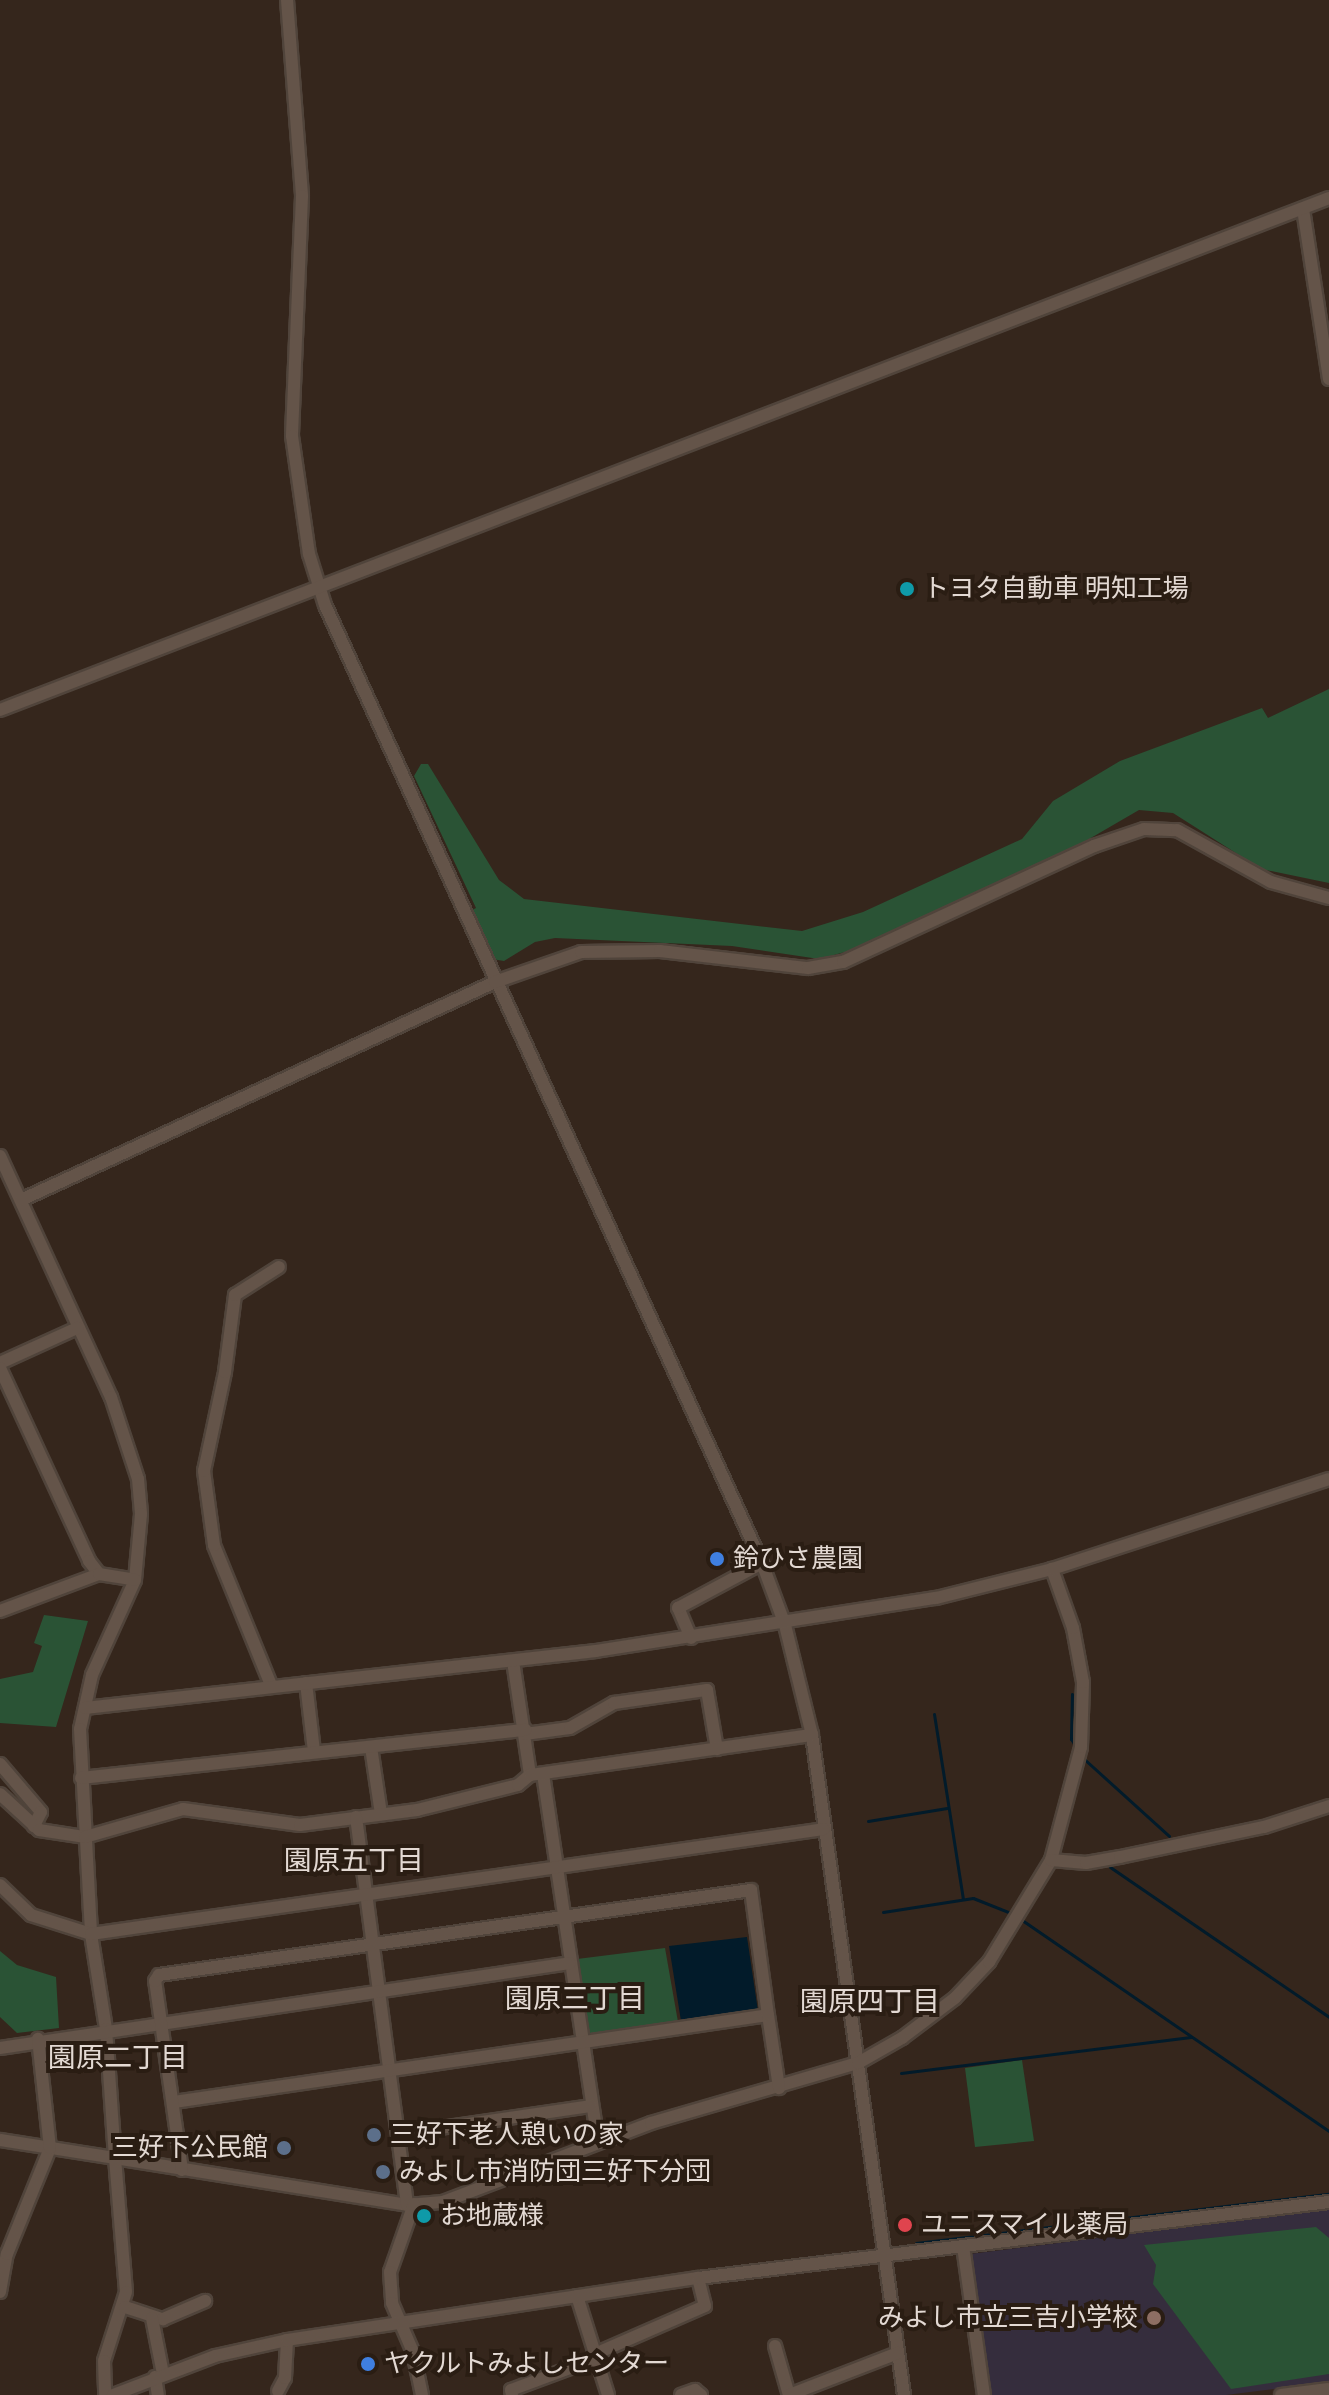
<!DOCTYPE html>
<meta charset="utf-8">
<style>
body{margin:0}
#map{position:relative;width:1329px;height:2395px;overflow:hidden;background:#35261c;font-family:Cabin,"Noto Sans JP",sans-serif}
div>[style]{position:absolute}
.education>*{inset:0;background:#352d3d}
.green>*{inset:0;background:#2a5335}
.water>*{inset:0;background:#021b2a}
.stream>*{height:3px;margin:-1.5px;padding:0 1.5px;transform-origin:1.5px;border-radius:1.5px;background:#021b2a}
.roads{filter:drop-shadow(2px 0 #50443b) drop-shadow(-2px 0 #50443b) drop-shadow(0 2px #50443b) drop-shadow(0 -2px #50443b)}
.minor>*{height:12px;margin:-6px;padding:0 6px;transform-origin:6px;border-radius:6px;background:#645449}
.dots>*{width:22px;height:22px;translate:-50% -50%;box-sizing:border-box;border:4px solid #2a1d13;border-radius:50%}
span{translate:-50% -50%;white-space:nowrap;text-align:center;line-height:1.15;-webkit-text-stroke:8px #2a1d13;paint-order:stroke}
.poi-label{font-size:26px;color:#e3d9d3}
.left{translate:0 -50%;text-align:left}
.right{translate:-100% -50%;text-align:right}
.neighbourhood-label{font-size:28px;color:#e3d9d3}
</style>
<div id="map">
<div class="education">
<div style="clip-path:polygon(1329px 2209px,1329px 2382px,1226px 2395px,988px 2395px,970px 2254px)"></div>
</div>
<div class="green">
<div style="clip-path:polygon(1329px 689px,1329px 883px,1261px 869px,1173px 813px,1139px 810px,1065px 853px,856px 949px,819px 959px,732px 946px,555px 938px,535px 942px,504px 961px,492px 959px,472px 910px,476px 908px,414px 776px,421px 764px,428px 764px,499px 880px,524px 899px,802px 931px,863px 912px,1022px 839px,1053px 801px,1120px 761px,1262px 708px,1268px 718px)"></div>
<div style="clip-path:polygon(44px 1615px,88px 1621px,56px 1727px,0 1723px,0 1679px,33px 1672px,42px 1646px,34px 1643px)"></div>
<div style="clip-path:polygon(665px 1948px,678px 2022px,588px 2036px,577px 1959px)"></div>
<div style="clip-path:polygon(0 1951px,17px 1965px,56px 1977px,59px 2028px,17px 2033px,0 2017px)"></div>
<div style="clip-path:polygon(1022px 2060px,1034px 2141px,975px 2147px,965px 2068px)"></div>
<div style="clip-path:polygon(1316px 2227px,1329px 2238px,1329px 2374px,1231px 2389px,1153px 2284px,1156px 2265px,1144px 2245px)"></div>
</div>
<div class="water">
<div style="clip-path:polygon(747px 1937px,758px 2011px,681px 2021px,669px 1946px)"></div>
</div>
<div class="stream">
<div style="left:1072px;top:1694px;width:45px;rotate:91.3deg"></div>
<div style="left:1071px;top:1739px;width:11px;rotate:56deg"></div>
<div style="left:934px;top:1714px;width:187px;rotate:81.1deg"></div>
<div style="left:1083px;top:1758px;width:116px;rotate:42.2deg"></div>
<div style="left:868px;top:1821px;width:80px;rotate:-9.3deg"></div>
<div style="left:1110px;top:1867px;width:265px;rotate:34.4deg"></div>
<div style="left:883px;top:1912px;width:91px;rotate:-8.8deg"></div>
<div style="left:973px;top:1898px;width:43px;rotate:21.8deg"></div>
<div style="left:1019px;top:1918px;width:376px;rotate:34.5deg"></div>
<div style="left:901px;top:2073px;width:292px;rotate:-7.1deg"></div>
<div style="left:916px;top:2243px;width:416px;rotate:-6.8deg"></div>
</div>
<div class="roads">
<div class="minor">
<div style="left:287px;top:0;width:197px;rotate:85.6deg"></div>
<div style="left:302px;top:196px;width:240px;rotate:92.4deg"></div>
<div style="left:292px;top:436px;width:119px;rotate:81.8deg"></div>
<div style="left:309px;top:554px;width:53px;rotate:72.6deg"></div>
<div style="left:325px;top:605px;width:1053px;rotate:65.48deg"></div>
<div style="left:762px;top:1563px;width:66px;rotate:69.6deg"></div>
<div style="left:785px;top:1625px;width:113px;rotate:76.2deg"></div>
<div style="left:812px;top:1735px;width:666px;rotate:82.06deg"></div>
<div style="left:1303px;top:209px;width:172px;rotate:81.3deg"></div>
<div style="left:0;top:710px;width:1424px;rotate:-21.07deg"></div>
<div style="left:0;top:1156px;width:265px;rotate:65.3deg"></div>
<div style="left:111px;top:1397px;width:86px;rotate:71.8deg"></div>
<div style="left:138px;top:1479px;width:35px;rotate:85deg"></div>
<div style="left:141px;top:1514px;width:66px;rotate:95.2deg"></div>
<div style="left:135px;top:1580px;width:104px;rotate:114.4deg"></div>
<div style="left:92px;top:1675px;width:55px;rotate:102.5deg"></div>
<div style="left:80px;top:1729px;width:205px;rotate:86.9deg"></div>
<div style="left:91px;top:1934px;width:96px;rotate:81deg"></div>
<div style="left:106px;top:2029px;width:129px;rotate:86deg"></div>
<div style="left:115px;top:2158px;width:296px;rotate:9.1deg"></div>
<div style="left:407px;top:2205px;width:36px;rotate:-5deg"></div>
<div style="left:443px;top:2202px;width:222px;rotate:-20.8deg"></div>
<div style="left:651px;top:2123px;width:216px;rotate:-16.2deg"></div>
<div style="left:858px;top:2063px;width:51px;rotate:-29.6deg"></div>
<div style="left:902px;top:2038px;width:66px;rotate:-37deg"></div>
<div style="left:955px;top:1998px;width:50px;rotate:-46.6deg"></div>
<div style="left:989px;top:1962px;width:119px;rotate:-58.7deg"></div>
<div style="left:1051px;top:1860px;width:117px;rotate:-75.1deg"></div>
<div style="left:1081px;top:1747px;width:65px;rotate:-88.2deg"></div>
<div style="left:1083px;top:1682px;width:55px;rotate:-100.5deg"></div>
<div style="left:1073px;top:1628px;width:63px;rotate:-109.6deg"></div>
<div style="left:21px;top:1200px;width:522px;rotate:-24.7deg"></div>
<div style="left:495px;top:982px;width:91px;rotate:-19.2deg"></div>
<div style="left:581px;top:952px;width:79px;rotate:-0.7deg"></div>
<div style="left:660px;top:951px;width:149px;rotate:6.6deg"></div>
<div style="left:808px;top:968px;width:36px;rotate:-10deg"></div>
<div style="left:843px;top:962px;width:277px;rotate:-24.8deg"></div>
<div style="left:1094px;top:846px;width:53px;rotate:-18.8deg"></div>
<div style="left:1144px;top:829px;width:33px;rotate:2deg"></div>
<div style="left:1177px;top:830px;width:107px;rotate:29deg"></div>
<div style="left:1271px;top:882px;width:60px;rotate:15.4deg"></div>
<div style="left:0;top:1363px;width:85px;rotate:-24.4deg"></div>
<div style="left:0;top:1368px;width:213px;rotate:65.2deg"></div>
<div style="left:89px;top:1561px;width:16px;rotate:52deg"></div>
<div style="left:99px;top:1574px;width:106px;rotate:159.5deg"></div>
<div style="left:99px;top:1574px;width:36px;rotate:9deg"></div>
<div style="left:691px;top:1638px;width:33px;rotate:-113deg"></div>
<div style="left:678px;top:1608px;width:95px;rotate:-28.2deg"></div>
<div style="left:513px;top:1661px;width:115px;rotate:81.5deg"></div>
<div style="left:306px;top:1683px;width:68px;rotate:83.3deg"></div>
<div style="left:271px;top:1685px;width:151px;rotate:-112.2deg"></div>
<div style="left:214px;top:1545px;width:75px;rotate:-97.7deg"></div>
<div style="left:204px;top:1471px;width:101px;rotate:-78deg"></div>
<div style="left:225px;top:1372px;width:78px;rotate:-82.6deg"></div>
<div style="left:235px;top:1295px;width:52px;rotate:-32.5deg"></div>
<div style="left:85px;top:1708px;width:514px;rotate:-6.36deg"></div>
<div style="left:596px;top:1651px;width:344px;rotate:-8.9deg"></div>
<div style="left:936px;top:1598px;width:120px;rotate:-14deg"></div>
<div style="left:1052px;top:1569px;width:291px;rotate:-18deg"></div>
<div style="left:525px;top:1734px;width:45px;rotate:-7.6deg"></div>
<div style="left:570px;top:1728px;width:51px;rotate:-29.6deg"></div>
<div style="left:614px;top:1703px;width:94px;rotate:-8deg"></div>
<div style="left:707px;top:1690px;width:60px;rotate:80.4deg"></div>
<div style="left:371px;top:1747px;width:68px;rotate:81.5deg"></div>
<div style="left:0;top:1764px;width:63px;rotate:49.5deg"></div>
<div style="left:41px;top:1812px;width:16px;rotate:117deg"></div>
<div style="left:543px;top:1774px;width:372px;rotate:81.5deg"></div>
<div style="left:81px;top:1778px;width:447px;rotate:-6.2deg"></div>
<div style="left:0;top:1794px;width:53px;rotate:42.7deg"></div>
<div style="left:39px;top:1830px;width:47px;rotate:8.7deg"></div>
<div style="left:85px;top:1837px;width:102px;rotate:-15.9deg"></div>
<div style="left:183px;top:1809px;width:118px;rotate:7.8deg"></div>
<div style="left:300px;top:1825px;width:118px;rotate:-7.3deg"></div>
<div style="left:417px;top:1810px;width:104px;rotate:-13.9deg"></div>
<div style="left:518px;top:1785px;width:16px;rotate:-40deg"></div>
<div style="left:530px;top:1775px;width:285px;rotate:-8.1deg"></div>
<div style="left:356px;top:1817px;width:391px;rotate:82.5deg"></div>
<div style="left:1051px;top:1860px;width:35px;rotate:5deg"></div>
<div style="left:1086px;top:1863px;width:35px;rotate:-10deg"></div>
<div style="left:1120px;top:1857px;width:147px;rotate:-11.8deg"></div>
<div style="left:1264px;top:1827px;width:68px;rotate:-17.9deg"></div>
<div style="left:0;top:1885px;width:43px;rotate:44.1deg"></div>
<div style="left:31px;top:1915px;width:63px;rotate:17.6deg"></div>
<div style="left:91px;top:1934px;width:740px;rotate:-8.15deg"></div>
<div style="left:0;top:2048px;width:576px;rotate:-8.48deg"></div>
<div style="left:174px;top:2102px;width:600px;rotate:-8.33deg"></div>
<div style="left:768px;top:2015px;width:74px;rotate:81.4deg"></div>
<div style="left:399px;top:2134px;width:194px;rotate:-8.3deg"></div>
<div style="left:0;top:2140px;width:116px;rotate:8.9deg"></div>
<div style="left:115px;top:2158px;width:134px;rotate:85.3deg"></div>
<div style="left:126px;top:2292px;width:72px;rotate:107.7deg"></div>
<div style="left:104px;top:2361px;width:34px;rotate:88deg"></div>
<div style="left:182px;top:2170px;width:191px;rotate:-98.1deg"></div>
<div style="left:155px;top:1981px;width:7px;rotate:-56deg"></div>
<div style="left:159px;top:1975px;width:598px;rotate:-8.17deg"></div>
<div style="left:751px;top:1890px;width:126px;rotate:82.3deg"></div>
<div style="left:414px;top:2204px;width:72px;rotate:109.4deg"></div>
<div style="left:390px;top:2272px;width:31px;rotate:86deg"></div>
<div style="left:392px;top:2303px;width:53px;rotate:66.8deg"></div>
<div style="left:413px;top:2352px;width:44px;rotate:78.2deg"></div>
<div style="left:963px;top:2246px;width:150px;rotate:82deg"></div>
<div style="left:0;top:2292px;width:39px;rotate:-80deg"></div>
<div style="left:7px;top:2254px;width:114px;rotate:-67.9deg"></div>
<div style="left:50px;top:2148px;width:110px;rotate:-96.3deg"></div>
<div style="left:577px;top:2296px;width:104px;rotate:72.6deg"></div>
<div style="left:125px;top:2307px;width:40px;rotate:18deg"></div>
<div style="left:163px;top:2319px;width:46px;rotate:-23.2deg"></div>
<div style="left:152px;top:2318px;width:57px;rotate:78.9deg"></div>
<div style="left:775px;top:2346px;width:51px;rotate:74.1deg"></div>
<div style="left:789px;top:2395px;width:117px;rotate:-21.1deg"></div>
<div style="left:595px;top:2354px;width:120px;rotate:-23.6deg"></div>
<div style="left:705px;top:2306px;width:29px;rotate:-104deg"></div>
<div style="left:155px;top:2377px;width:18px;rotate:81deg"></div>
<div style="left:278px;top:2391px;width:15px;rotate:-62deg"></div>
<div style="left:285px;top:2378px;width:38px;rotate:-87deg"></div>
<div style="left:113px;top:2395px;width:109px;rotate:-20.9deg"></div>
<div style="left:215px;top:2356px;width:74px;rotate:-12.5deg"></div>
<div style="left:287px;top:2340px;width:416px;rotate:-8.6deg"></div>
<div style="left:698px;top:2278px;width:636px;rotate:-6.87deg"></div>
<div style="left:512px;top:2395px;width:5px;rotate:-101deg"></div>
<div style="left:511px;top:2390px;width:92px;rotate:-20.4deg"></div>
<div style="left:681px;top:2395px;width:15px;rotate:-20deg"></div>
<div style="left:695px;top:2390px;width:8px;rotate:40deg"></div>
<div style="left:1281px;top:2395px;width:48px;rotate:-7.1deg"></div>
</div>
</div>
<div class="dots">
<div style="left:907px;top:589px;background:#0f9aa8"></div>
<div style="left:717px;top:1559px;background:#3f7fe0"></div>
<div style="left:374px;top:2135px;background:#5c6f8a"></div>
<div style="left:284px;top:2148px;background:#5c6f8a"></div>
<div style="left:383px;top:2172px;background:#5c6f8a"></div>
<div style="left:424px;top:2216px;background:#0f9aa8"></div>
<div style="left:905px;top:2225px;background:#e0444e"></div>
<div style="left:1154px;top:2318px;background:#8d6e63"></div>
<div style="left:368px;top:2364px;background:#3f7fe0"></div>
</div>
<div class="poi-label">
<span class="left" style="left:923px;top:589px">トヨタ自動車 明知工場</span>
<span class="left" style="left:733px;top:1559px">鈴ひさ農園</span>
<span class="left" style="left:390px;top:2135px">三好下老人憩いの家</span>
<span class="right" style="left:268px;top:2148px">三好下公民館</span>
<span class="left" style="left:399px;top:2172px">みよし市消防団三好下分団</span>
<span class="left" style="left:440px;top:2216px">お地蔵様</span>
<span class="left" style="left:921px;top:2225px">ユニスマイル薬局</span>
<span class="right" style="left:1138px;top:2318px">みよし市立三吉小学校</span>
<span class="left" style="left:384px;top:2364px">ヤクルトみよしセンター</span>
</div>
<div class="neighbourhood-label">
<span style="left:354px;top:1860px">園原五丁目</span>
<span style="left:575px;top:1998px">園原三丁目</span>
<span style="left:870px;top:2001px">園原四丁目</span>
<span style="left:118px;top:2057px">園原二丁目</span>
</div>
</div>
